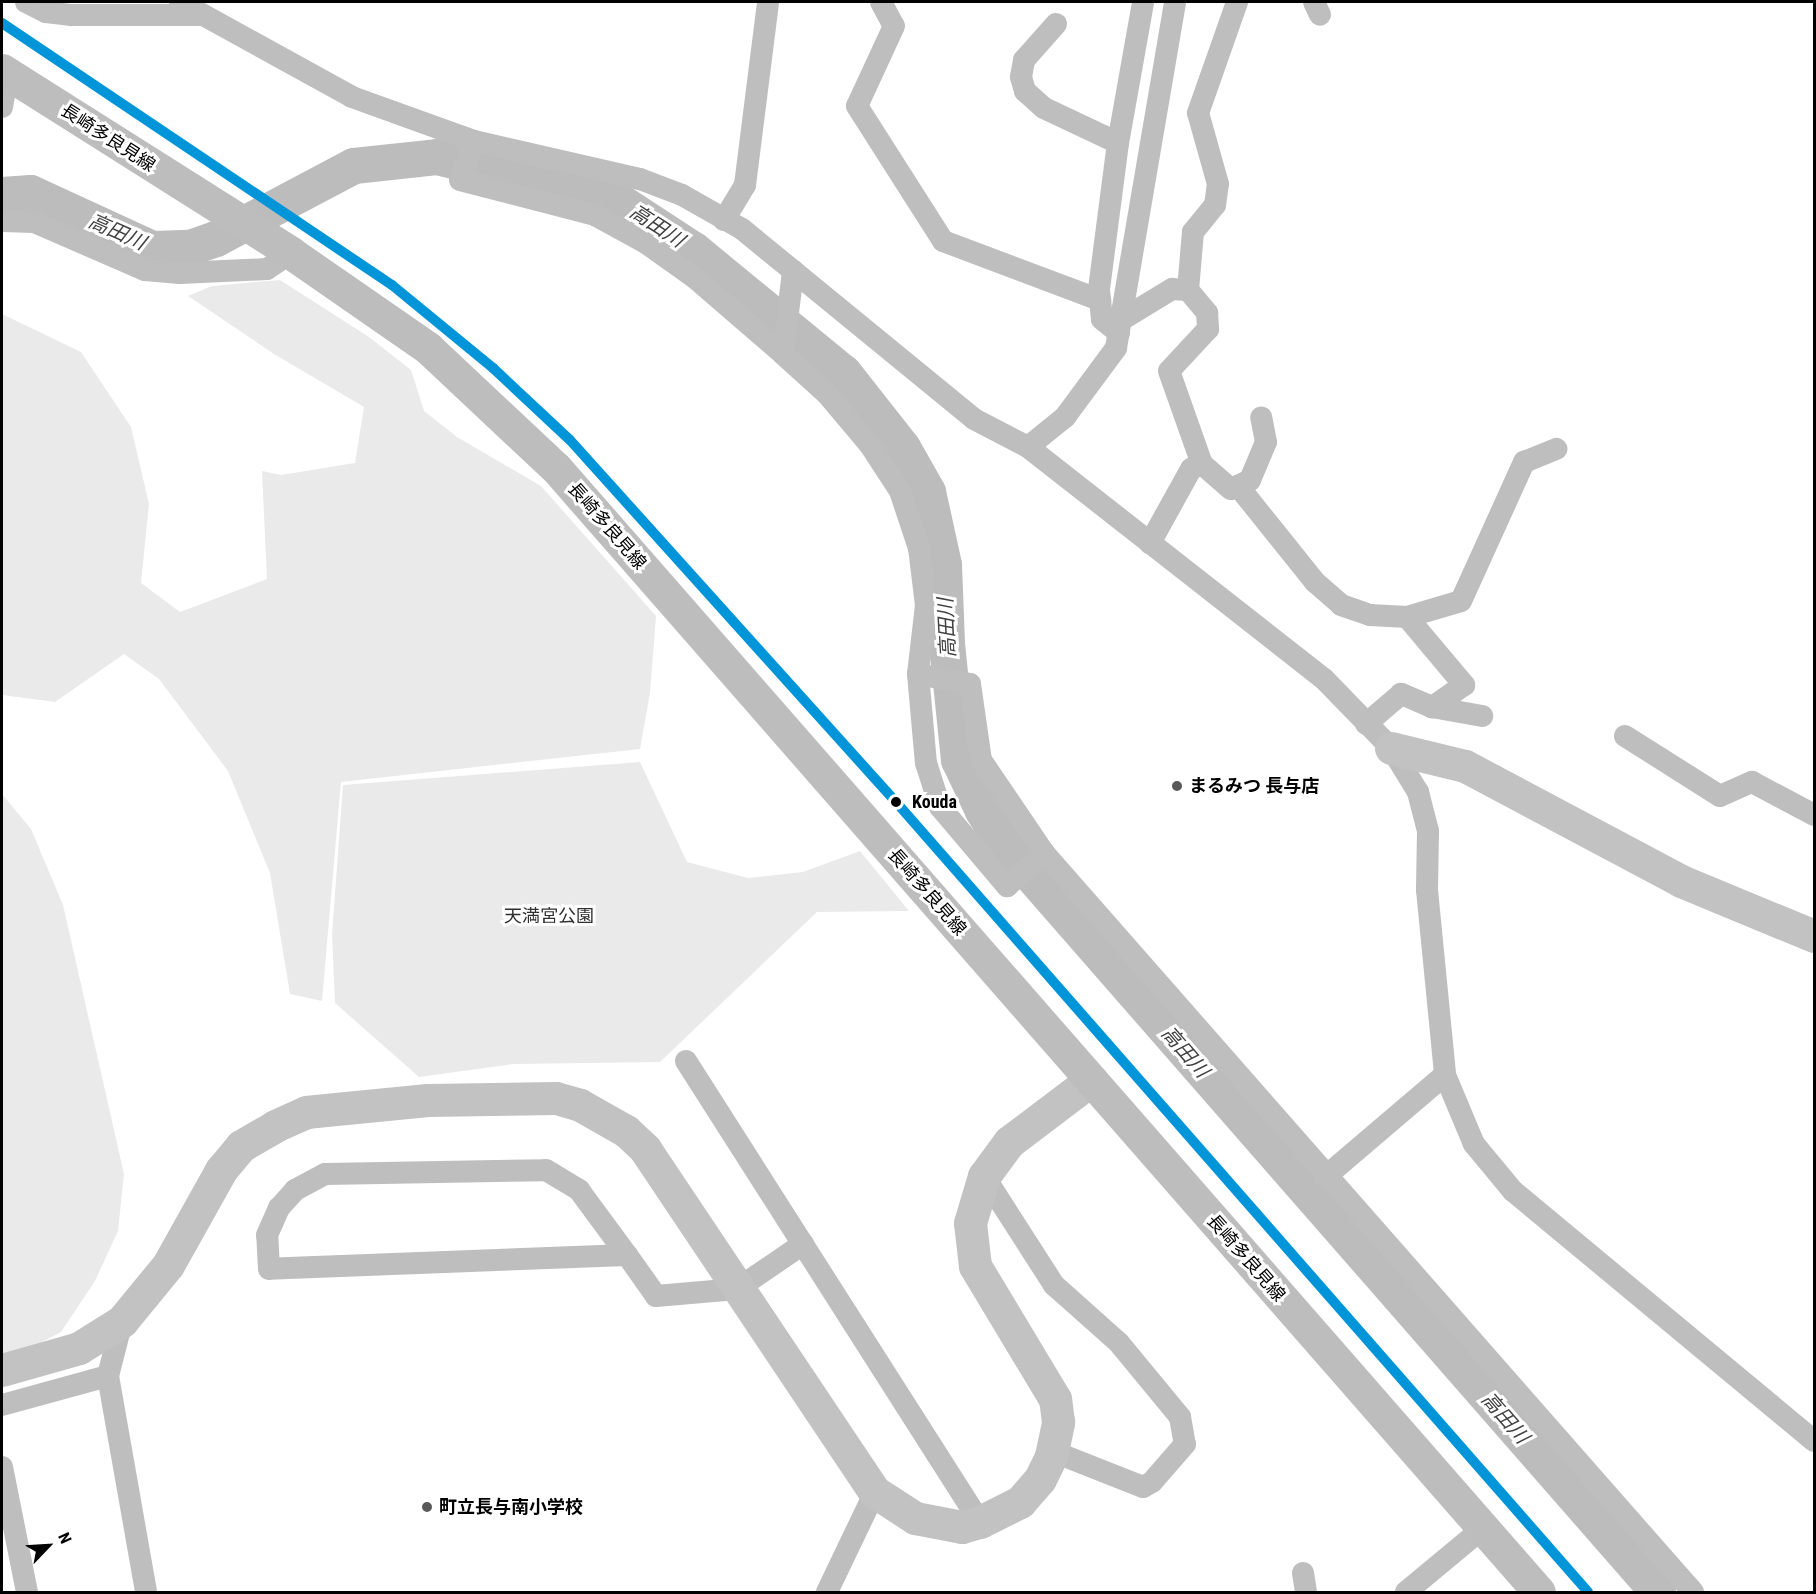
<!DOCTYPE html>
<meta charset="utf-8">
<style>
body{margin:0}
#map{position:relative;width:1816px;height:1594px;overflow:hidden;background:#fff;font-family:"Roboto Condensed","Noto Sans JP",sans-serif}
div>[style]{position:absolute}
.green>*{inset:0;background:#eaeaea}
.river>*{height:36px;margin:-18px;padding:0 18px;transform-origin:18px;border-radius:18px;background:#bcbcbc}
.street>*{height:22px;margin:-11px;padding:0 11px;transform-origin:11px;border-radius:11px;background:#bebebe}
.secondary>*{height:33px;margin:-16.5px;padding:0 16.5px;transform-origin:16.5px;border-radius:16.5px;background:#c2c2c2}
.primary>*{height:33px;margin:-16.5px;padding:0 16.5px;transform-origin:16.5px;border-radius:16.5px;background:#bdbdbd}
.rail-1>*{height:10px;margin:-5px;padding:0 5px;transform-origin:5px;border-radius:5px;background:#0095d9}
.dots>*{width:16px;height:16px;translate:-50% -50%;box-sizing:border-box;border:3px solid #fff;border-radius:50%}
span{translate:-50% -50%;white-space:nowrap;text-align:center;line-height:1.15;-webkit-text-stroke:6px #fff;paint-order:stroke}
.street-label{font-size:18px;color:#000}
.poi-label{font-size:18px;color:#000;font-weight:700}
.left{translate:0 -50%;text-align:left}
.stop-label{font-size:18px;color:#000;font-weight:700}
.park-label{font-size:18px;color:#303030}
.water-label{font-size:20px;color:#414141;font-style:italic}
.frame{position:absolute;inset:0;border:3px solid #000;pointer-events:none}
.north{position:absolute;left:18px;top:1516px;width:60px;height:60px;-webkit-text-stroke:4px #fff;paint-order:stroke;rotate:65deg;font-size:16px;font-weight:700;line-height:24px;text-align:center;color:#000}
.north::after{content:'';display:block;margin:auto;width:21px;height:27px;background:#000;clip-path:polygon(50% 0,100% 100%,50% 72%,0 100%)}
</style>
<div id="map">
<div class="green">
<div style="clip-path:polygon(280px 280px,369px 337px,411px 370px,424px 411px,457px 437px,541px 486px,656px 616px,650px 693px,640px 749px,341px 782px,322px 1001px,290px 994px,270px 873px,228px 771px,159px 679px,124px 654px,55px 702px,2px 695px,2px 314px,81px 352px,131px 427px,149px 504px,141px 583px,180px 612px,267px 579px,262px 471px,281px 475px,355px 463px,364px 407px,274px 354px,188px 296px,212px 286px)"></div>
<div style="clip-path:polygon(640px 762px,687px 862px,748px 878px,803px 872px,860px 851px,909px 911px,817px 912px,660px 1062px,514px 1064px,419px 1077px,335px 1003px,332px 934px,343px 785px)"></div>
<div style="clip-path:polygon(2px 794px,31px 829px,63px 905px,124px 1174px,118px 1231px,95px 1281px,61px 1332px,2px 1363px)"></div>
</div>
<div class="river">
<div style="left:2px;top:195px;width:29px;rotate:-4deg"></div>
<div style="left:31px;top:193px;width:134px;rotate:24.7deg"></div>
<div style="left:153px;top:249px;width:37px;rotate:-2deg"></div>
<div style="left:190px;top:248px;width:28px;rotate:-19deg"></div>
<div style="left:216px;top:239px;width:156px;rotate:-27.9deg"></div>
<div style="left:354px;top:166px;width:83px;rotate:-6.2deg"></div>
<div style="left:437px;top:157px;width:187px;rotate:13.6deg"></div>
<div style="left:619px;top:201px;width:90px;rotate:33.2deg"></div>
<div style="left:694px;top:250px;width:194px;rotate:39.4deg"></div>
<div style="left:844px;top:373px;width:95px;rotate:51.8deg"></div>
<div style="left:903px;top:448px;width:51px;rotate:60.4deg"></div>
<div style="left:928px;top:492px;width:75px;rotate:77.6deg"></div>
<div style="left:944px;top:565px;width:79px;rotate:87.8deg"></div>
<div style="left:947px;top:644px;width:117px;rotate:84.1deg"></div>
<div style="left:959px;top:760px;width:56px;rotate:64.8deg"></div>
<div style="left:983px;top:811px;width:39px;rotate:58deg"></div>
<div style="left:1004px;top:844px;width:994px;rotate:48.84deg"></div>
</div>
<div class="street">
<div style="left:26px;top:2px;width:22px;rotate:27deg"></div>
<div style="left:46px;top:12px;width:26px;rotate:7deg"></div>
<div style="left:72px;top:15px;width:128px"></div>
<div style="left:180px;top:2px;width:196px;rotate:28.9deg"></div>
<div style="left:352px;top:97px;width:130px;rotate:19.8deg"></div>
<div style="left:474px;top:141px;width:170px;rotate:12.9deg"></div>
<div style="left:640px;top:179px;width:45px;rotate:20.9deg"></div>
<div style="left:682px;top:195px;width:69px;rotate:29.5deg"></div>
<div style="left:742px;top:229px;width:300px;rotate:39.3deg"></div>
<div style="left:974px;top:419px;width:61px;rotate:27.4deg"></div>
<div style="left:1028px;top:447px;width:376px;rotate:38.1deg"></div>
<div style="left:1324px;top:679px;width:96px;rotate:45.8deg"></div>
<div style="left:1391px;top:748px;width:52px;rotate:58.5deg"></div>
<div style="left:1418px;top:792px;width:40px;rotate:75.6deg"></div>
<div style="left:1428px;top:831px;width:59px;rotate:91deg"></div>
<div style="left:1427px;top:890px;width:186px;rotate:84.4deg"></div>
<div style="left:1445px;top:1075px;width:75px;rotate:67.2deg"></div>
<div style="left:1474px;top:1144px;width:61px;rotate:50.3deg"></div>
<div style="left:1513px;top:1191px;width:391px;rotate:39.7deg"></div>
<div style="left:881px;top:2px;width:27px;rotate:62deg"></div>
<div style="left:894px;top:26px;width:88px;rotate:114.8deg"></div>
<div style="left:857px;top:106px;width:160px;rotate:57.5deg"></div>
<div style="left:943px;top:241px;width:168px;rotate:20.6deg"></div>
<div style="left:1314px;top:2px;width:14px;rotate:65deg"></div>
<div style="left:1056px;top:24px;width:48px;rotate:131.6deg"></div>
<div style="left:1024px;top:60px;width:17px;rotate:100deg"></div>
<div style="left:1021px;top:77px;width:15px;rotate:74deg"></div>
<div style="left:1025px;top:91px;width:25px;rotate:42deg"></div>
<div style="left:1044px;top:108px;width:82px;rotate:25.3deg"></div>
<div style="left:2px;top:107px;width:34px;rotate:-80deg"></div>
<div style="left:474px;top:141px;width:41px;rotate:109.7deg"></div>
<div style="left:460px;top:180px;width:139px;rotate:14.5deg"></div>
<div style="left:595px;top:215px;width:58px;rotate:28.8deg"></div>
<div style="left:646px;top:243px;width:60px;rotate:35.5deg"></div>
<div style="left:695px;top:278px;width:116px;rotate:40.8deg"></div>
<div style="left:783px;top:354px;width:59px;rotate:42.3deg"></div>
<div style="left:827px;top:394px;width:67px;rotate:49.9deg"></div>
<div style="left:870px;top:445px;width:55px;rotate:56.9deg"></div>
<div style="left:900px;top:491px;width:60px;rotate:71.6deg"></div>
<div style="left:919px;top:548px;width:57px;rotate:83deg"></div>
<div style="left:926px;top:605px;width:69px;rotate:96.6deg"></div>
<div style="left:918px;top:674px;width:89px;rotate:84.9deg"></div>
<div style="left:926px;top:763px;width:46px;rotate:72.3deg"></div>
<div style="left:940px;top:807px;width:104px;rotate:49.7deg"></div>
<div style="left:1007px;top:886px;width:50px;rotate:-41.7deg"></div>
<div style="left:724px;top:220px;width:41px;rotate:-59deg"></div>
<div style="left:745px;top:185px;width:184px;rotate:-82.8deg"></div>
<div style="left:2px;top:221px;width:32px;rotate:2deg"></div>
<div style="left:34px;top:222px;width:121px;rotate:23.4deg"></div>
<div style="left:145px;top:270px;width:35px;rotate:5deg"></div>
<div style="left:180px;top:273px;width:87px;rotate:-2.6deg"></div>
<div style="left:267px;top:269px;width:29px;rotate:-34deg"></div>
<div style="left:1188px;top:290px;width:58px;rotate:-85.1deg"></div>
<div style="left:1193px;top:232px;width:35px;rotate:-51deg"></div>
<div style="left:1215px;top:205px;width:21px;rotate:-82deg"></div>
<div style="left:1218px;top:184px;width:74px;rotate:-105.7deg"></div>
<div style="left:1198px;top:113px;width:118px;rotate:-70.6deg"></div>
<div style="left:1121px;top:320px;width:60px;rotate:-31.3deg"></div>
<div style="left:1172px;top:289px;width:16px;rotate:4deg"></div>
<div style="left:1188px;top:290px;width:30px;rotate:50deg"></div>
<div style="left:1207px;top:313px;width:16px;rotate:86deg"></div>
<div style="left:1208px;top:329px;width:57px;rotate:132.9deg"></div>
<div style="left:1169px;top:371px;width:99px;rotate:70.5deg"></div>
<div style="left:1202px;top:464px;width:12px;rotate:156deg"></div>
<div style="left:1191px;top:469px;width:85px;rotate:119deg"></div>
<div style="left:1119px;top:333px;width:22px;rotate:-141deg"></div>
<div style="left:1102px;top:319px;width:30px;rotate:-96deg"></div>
<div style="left:1099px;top:289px;width:147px;rotate:-82.6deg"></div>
<div style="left:1118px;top:143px;width:143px;rotate:-79.9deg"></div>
<div style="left:783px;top:354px;width:84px;rotate:-83.1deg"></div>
<div style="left:1028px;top:447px;width:48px;rotate:-39deg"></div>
<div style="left:1065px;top:417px;width:86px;rotate:-53.5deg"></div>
<div style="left:1116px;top:348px;width:351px;rotate:-80.3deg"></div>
<div style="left:1202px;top:464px;width:38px;rotate:41deg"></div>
<div style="left:1231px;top:489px;width:21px;rotate:-25deg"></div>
<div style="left:1250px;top:480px;width:41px;rotate:-67.2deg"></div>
<div style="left:1266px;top:442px;width:25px;rotate:-101deg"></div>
<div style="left:1238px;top:486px;width:123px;rotate:51.3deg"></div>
<div style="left:1315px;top:582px;width:35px;rotate:41deg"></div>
<div style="left:1341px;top:605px;width:31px;rotate:19deg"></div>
<div style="left:1370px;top:615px;width:37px;rotate:3deg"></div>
<div style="left:1407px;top:617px;width:89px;rotate:50deg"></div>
<div style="left:1464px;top:685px;width:39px;rotate:145deg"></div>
<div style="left:1432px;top:707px;width:34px;rotate:-157deg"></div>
<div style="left:1401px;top:694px;width:46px;rotate:139.4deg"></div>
<div style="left:1407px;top:617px;width:56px;rotate:-16.5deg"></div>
<div style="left:1461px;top:601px;width:153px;rotate:-65.6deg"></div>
<div style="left:1524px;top:462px;width:35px;rotate:-22deg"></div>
<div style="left:918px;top:674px;width:53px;rotate:10.9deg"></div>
<div style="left:970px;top:684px;width:77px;rotate:81.8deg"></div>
<div style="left:981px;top:760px;width:112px;rotate:55.9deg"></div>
<div style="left:1044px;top:853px;width:984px;rotate:48.71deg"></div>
<div style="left:1432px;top:707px;width:51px;rotate:10.2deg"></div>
<div style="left:1625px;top:736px;width:112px;rotate:32.3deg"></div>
<div style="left:1720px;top:796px;width:35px;rotate:-24deg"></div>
<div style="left:1752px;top:782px;width:70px;rotate:28deg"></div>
<div style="left:686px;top:1061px;width:547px;rotate:57.47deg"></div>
<div style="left:984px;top:1176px;width:130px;rotate:57.3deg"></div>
<div style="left:1054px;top:1285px;width:87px;rotate:41.7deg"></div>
<div style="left:1119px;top:1343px;width:96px;rotate:50.5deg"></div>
<div style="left:1180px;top:1417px;width:27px;rotate:80deg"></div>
<div style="left:1185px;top:1444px;width:50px;rotate:131deg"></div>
<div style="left:1152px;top:1482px;width:10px;rotate:151deg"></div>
<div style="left:1143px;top:1487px;width:98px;rotate:-158.4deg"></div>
<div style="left:1325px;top:1177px;width:157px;rotate:-40.4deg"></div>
<div style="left:627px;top:1255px;width:358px;rotate:177.8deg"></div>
<div style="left:269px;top:1269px;width:34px;rotate:-93deg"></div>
<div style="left:267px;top:1235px;width:30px;rotate:-66deg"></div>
<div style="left:279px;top:1208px;width:24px;rotate:-48deg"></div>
<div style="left:295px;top:1190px;width:34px;rotate:-28deg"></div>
<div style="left:325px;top:1174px;width:221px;rotate:-1deg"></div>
<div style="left:546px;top:1170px;width:39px;rotate:31deg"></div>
<div style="left:579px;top:1190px;width:81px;rotate:53.6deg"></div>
<div style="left:627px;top:1255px;width:50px;rotate:54.7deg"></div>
<div style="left:656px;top:1296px;width:81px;rotate:-4.9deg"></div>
<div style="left:737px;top:1289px;width:80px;rotate:-34.3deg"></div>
<div style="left:122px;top:1321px;width:57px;rotate:104.3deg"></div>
<div style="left:108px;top:1376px;width:219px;rotate:80deg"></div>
<div style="left:2px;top:1405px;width:110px;rotate:-15.3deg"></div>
<div style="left:2px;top:1467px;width:127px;rotate:78.7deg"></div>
<div style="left:1303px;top:1573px;width:19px;rotate:81deg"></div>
<div style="left:827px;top:1592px;width:111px;rotate:-64.4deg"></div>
<div style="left:1406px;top:1592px;width:100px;rotate:-39.7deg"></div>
</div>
<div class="secondary">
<div style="left:1391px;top:748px;width:76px;rotate:13.7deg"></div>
<div style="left:1465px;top:766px;width:245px;rotate:28deg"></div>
<div style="left:1681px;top:881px;width:144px;rotate:22.5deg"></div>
<div style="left:2px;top:1370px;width:80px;rotate:-15.9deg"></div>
<div style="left:79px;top:1348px;width:51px;rotate:-32.1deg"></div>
<div style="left:122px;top:1321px;width:72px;rotate:-50.6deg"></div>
<div style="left:168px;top:1265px;width:109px;rotate:-60.8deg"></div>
<div style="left:221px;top:1170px;width:31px;rotate:-50deg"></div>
<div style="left:241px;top:1146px;width:39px;rotate:-30deg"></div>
<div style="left:275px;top:1126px;width:34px;rotate:-24deg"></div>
<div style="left:306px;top:1112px;width:40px;rotate:-5.7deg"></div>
<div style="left:346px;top:1108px;width:82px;rotate:-5.6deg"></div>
<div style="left:428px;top:1100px;width:128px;rotate:-0.9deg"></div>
<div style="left:556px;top:1098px;width:25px;rotate:16deg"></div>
<div style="left:580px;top:1105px;width:53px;rotate:29.5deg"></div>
<div style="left:626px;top:1131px;width:26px;rotate:43deg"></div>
<div style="left:645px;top:1149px;width:413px;rotate:56.2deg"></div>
<div style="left:875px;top:1492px;width:48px;rotate:33deg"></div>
<div style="left:915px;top:1518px;width:48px;rotate:10.8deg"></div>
<div style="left:962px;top:1527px;width:19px;rotate:-16deg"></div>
<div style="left:980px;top:1522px;width:45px;rotate:-26.6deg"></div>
<div style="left:1020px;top:1502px;width:30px;rotate:-49deg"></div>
<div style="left:1040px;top:1479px;width:25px;rotate:-64deg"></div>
<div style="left:1051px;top:1456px;width:35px;rotate:-78deg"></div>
<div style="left:1058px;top:1422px;width:23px;rotate:-97deg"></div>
<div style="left:1055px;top:1399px;width:155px;rotate:-121deg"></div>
<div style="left:975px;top:1266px;width:43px;rotate:-96.6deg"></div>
<div style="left:970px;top:1223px;width:49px;rotate:-73.4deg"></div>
<div style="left:984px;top:1176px;width:42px;rotate:-53.7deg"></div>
<div style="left:1009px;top:1142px;width:103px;rotate:-37.1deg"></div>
</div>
<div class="primary">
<div style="left:2px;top:70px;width:342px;rotate:32.3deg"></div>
<div style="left:291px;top:253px;width:167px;rotate:34.7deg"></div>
<div style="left:428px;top:348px;width:175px;rotate:43.2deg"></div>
<div style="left:556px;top:468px;width:1493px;rotate:48.83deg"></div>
</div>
<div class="rail-1">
<div style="left:2px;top:23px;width:470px;rotate:33.9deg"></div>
<div style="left:392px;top:285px;width:131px;rotate:39.4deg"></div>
<div style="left:493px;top:368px;width:105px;rotate:43.1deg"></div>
<div style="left:570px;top:440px;width:487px;rotate:48deg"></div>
<div style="left:896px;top:802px;width:1050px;rotate:48.78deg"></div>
</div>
<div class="dots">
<div style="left:1177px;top:786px;background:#595959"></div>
<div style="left:896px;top:802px;background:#000"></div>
<div style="left:427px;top:1507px;background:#595959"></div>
</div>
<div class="street-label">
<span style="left:108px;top:138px;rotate:33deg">長崎多良見線</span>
<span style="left:607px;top:526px;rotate:49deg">長崎多良見線</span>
<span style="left:927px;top:892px;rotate:49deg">長崎多良見線</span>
<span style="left:1246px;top:1258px;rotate:49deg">長崎多良見線</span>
</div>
<div class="poi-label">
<span class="left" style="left:1189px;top:786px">まるみつ 長与店</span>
<span class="left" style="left:439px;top:1507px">町立長与南小学校</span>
</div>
<div class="stop-label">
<span class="left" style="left:912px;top:802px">Kouda</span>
</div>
<div class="park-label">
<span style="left:549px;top:916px">天満宮公園</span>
</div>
<div class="water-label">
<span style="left:657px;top:226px;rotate:33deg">高田川</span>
<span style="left:117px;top:232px;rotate:24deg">高田川</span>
<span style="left:947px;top:628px;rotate:-93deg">高田川</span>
<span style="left:1185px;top:1052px;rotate:49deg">高田川</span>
<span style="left:1505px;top:1418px;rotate:49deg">高田川</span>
</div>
<div class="frame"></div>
<div class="north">N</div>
</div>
